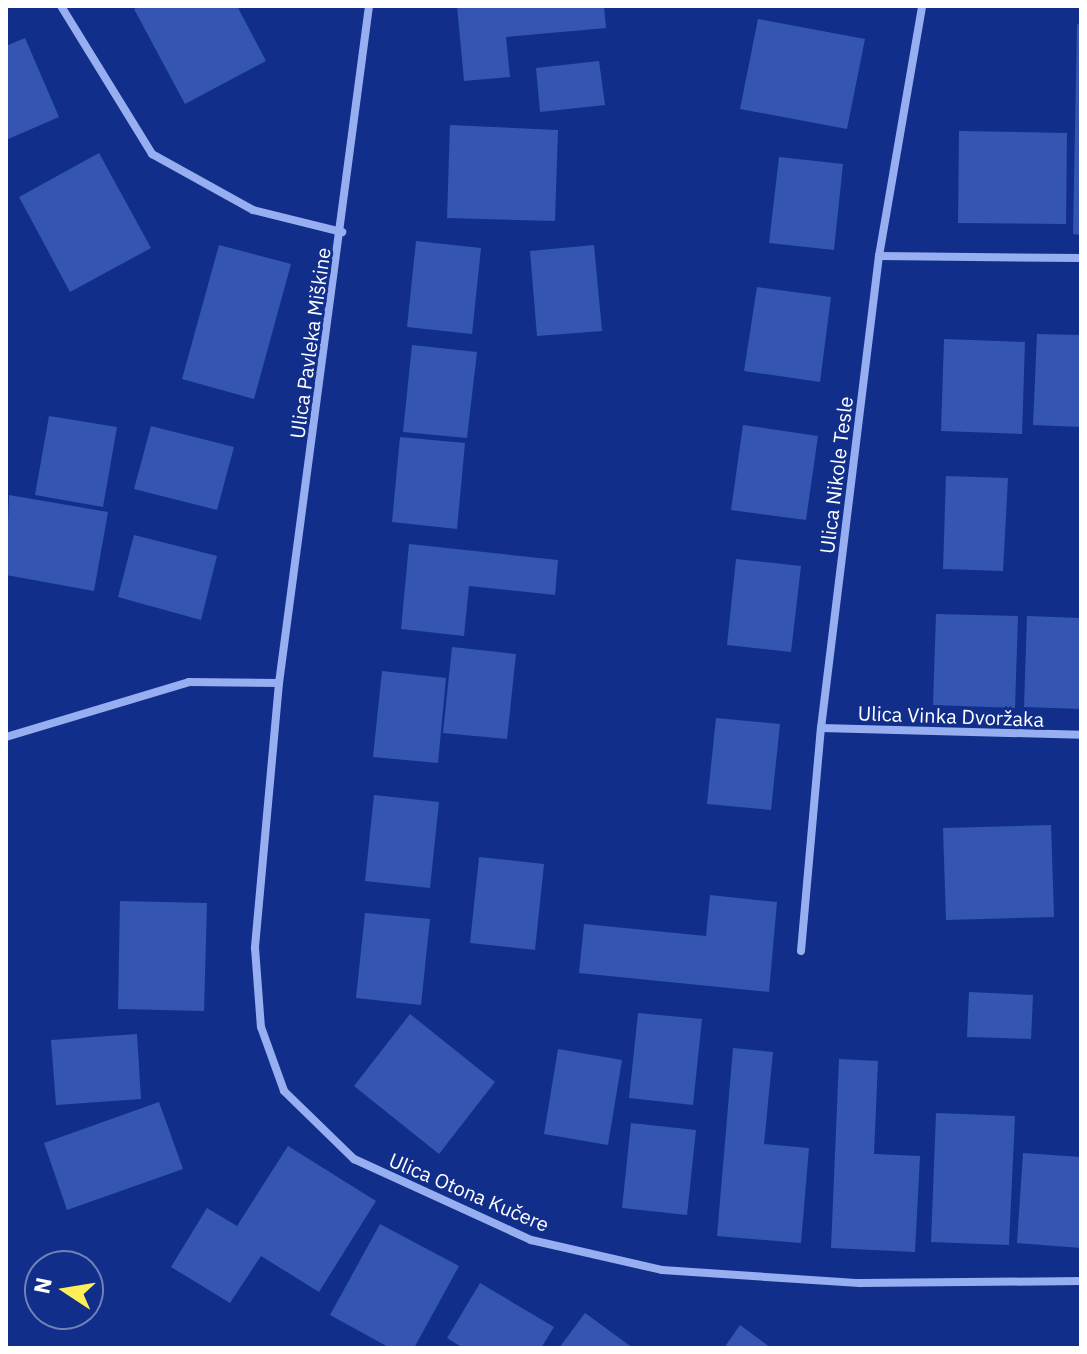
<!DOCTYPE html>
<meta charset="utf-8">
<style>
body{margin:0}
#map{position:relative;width:1087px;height:1354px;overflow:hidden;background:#112f8a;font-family:"IBM Plex Sans",sans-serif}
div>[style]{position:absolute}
.building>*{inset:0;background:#3455b2}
.street>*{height:8px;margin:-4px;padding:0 4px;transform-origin:4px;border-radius:4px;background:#97aff1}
span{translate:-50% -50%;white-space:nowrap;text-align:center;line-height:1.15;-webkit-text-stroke:6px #112f8a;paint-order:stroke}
.street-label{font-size:20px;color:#fff}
.frame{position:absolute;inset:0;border:8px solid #fff;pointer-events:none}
.north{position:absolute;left:24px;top:1250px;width:80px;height:80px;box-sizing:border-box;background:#112f8a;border:2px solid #7082b9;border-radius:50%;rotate:282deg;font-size:22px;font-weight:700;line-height:32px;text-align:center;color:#fff}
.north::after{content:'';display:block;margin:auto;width:28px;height:36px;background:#ffef57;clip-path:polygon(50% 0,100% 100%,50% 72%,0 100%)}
</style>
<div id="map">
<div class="building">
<div style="clip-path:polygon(140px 6px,237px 6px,266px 61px,185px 104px,134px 9px)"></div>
<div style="clip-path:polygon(457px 6px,604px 6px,606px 28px,506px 37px,510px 77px,464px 81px)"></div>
<div style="clip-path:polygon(758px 19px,865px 39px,847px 129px,740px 109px)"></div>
<div style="clip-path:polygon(1077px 24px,1081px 25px,1081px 235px,1073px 234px)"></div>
<div style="clip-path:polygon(25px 38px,59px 117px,6px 140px,6px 46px)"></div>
<div style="clip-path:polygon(599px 61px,605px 105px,540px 112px,536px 68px)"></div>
<div style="clip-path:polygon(450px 125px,558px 130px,555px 221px,447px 218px)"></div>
<div style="clip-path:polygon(959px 131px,1067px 133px,1066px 224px,958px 223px)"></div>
<div style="clip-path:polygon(99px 153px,151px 248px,70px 292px,19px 197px)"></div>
<div style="clip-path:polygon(779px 157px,843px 164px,834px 250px,769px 243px)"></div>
<div style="clip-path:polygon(416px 241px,481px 248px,472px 334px,407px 327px)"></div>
<div style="clip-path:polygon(219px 245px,291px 264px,254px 399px,182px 379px)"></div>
<div style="clip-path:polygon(594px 245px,602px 331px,537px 336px,530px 251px)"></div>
<div style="clip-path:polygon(757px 287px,831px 297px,820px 382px,744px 371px)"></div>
<div style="clip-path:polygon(1037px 334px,1081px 335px,1081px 427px,1033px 425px)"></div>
<div style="clip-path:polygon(944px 339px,1025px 342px,1022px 434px,941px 431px)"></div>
<div style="clip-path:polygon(412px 345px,477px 352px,467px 438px,403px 432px)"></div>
<div style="clip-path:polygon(49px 416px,117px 427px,103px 507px,35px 495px)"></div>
<div style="clip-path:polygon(743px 425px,818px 436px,806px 520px,731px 510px)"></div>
<div style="clip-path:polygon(151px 426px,234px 447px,217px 510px,134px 489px)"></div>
<div style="clip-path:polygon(400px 437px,465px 443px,457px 529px,392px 522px)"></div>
<div style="clip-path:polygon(946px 476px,1008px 478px,1003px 571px,943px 569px)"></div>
<div style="clip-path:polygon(9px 495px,108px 512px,94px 591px,6px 575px)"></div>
<div style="clip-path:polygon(134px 535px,217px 556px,201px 620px,118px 597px)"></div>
<div style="clip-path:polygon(409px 544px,558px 560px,555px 595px,469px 586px,464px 636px,401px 629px)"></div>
<div style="clip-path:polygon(736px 559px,801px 566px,791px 652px,727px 645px)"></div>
<div style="clip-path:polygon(936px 614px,1018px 616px,1015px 708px,933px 705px)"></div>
<div style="clip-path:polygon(1027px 616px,1081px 618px,1081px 709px,1024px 707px)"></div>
<div style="clip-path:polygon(452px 647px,516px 654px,507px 739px,443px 733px)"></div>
<div style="clip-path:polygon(382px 671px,446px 678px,438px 763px,373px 757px)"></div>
<div style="clip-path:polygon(716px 718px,780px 724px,771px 810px,707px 804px)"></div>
<div style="clip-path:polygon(374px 795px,439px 802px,430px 888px,365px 881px)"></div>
<div style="clip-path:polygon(1051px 825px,1054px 917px,946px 920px,943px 828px)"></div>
<div style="clip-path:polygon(479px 857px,544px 864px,535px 950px,470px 943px)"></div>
<div style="clip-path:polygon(710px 895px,777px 902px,769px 992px,579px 973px,584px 924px,706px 936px)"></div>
<div style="clip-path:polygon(120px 901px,207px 903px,204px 1011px,118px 1009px)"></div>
<div style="clip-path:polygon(365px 913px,430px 919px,421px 1005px,356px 998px)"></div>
<div style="clip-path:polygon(969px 992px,1033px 995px,1031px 1039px,967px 1037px)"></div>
<div style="clip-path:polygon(638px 1013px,702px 1019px,693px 1105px,629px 1098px)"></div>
<div style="clip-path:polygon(410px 1014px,495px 1082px,439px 1154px,354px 1086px)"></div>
<div style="clip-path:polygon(137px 1034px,141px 1099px,56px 1105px,51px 1040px)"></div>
<div style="clip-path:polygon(733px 1048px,773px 1052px,764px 1144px,809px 1148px,801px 1243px,717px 1236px)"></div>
<div style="clip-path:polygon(558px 1049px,622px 1060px,608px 1145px,544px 1134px)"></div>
<div style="clip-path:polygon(839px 1059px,878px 1061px,874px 1154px,920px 1156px,915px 1252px,831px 1248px)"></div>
<div style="clip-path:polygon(159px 1102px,183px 1169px,67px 1210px,44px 1143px)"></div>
<div style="clip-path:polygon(936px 1113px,1015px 1116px,1009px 1245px,931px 1242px)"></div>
<div style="clip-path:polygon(631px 1123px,696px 1130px,687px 1215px,622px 1208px)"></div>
<div style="clip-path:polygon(288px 1146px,376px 1201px,319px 1292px,261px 1256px,230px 1303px,171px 1267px,207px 1208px,237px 1226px)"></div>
<div style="clip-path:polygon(1023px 1153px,1081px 1157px,1081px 1248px,1017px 1243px)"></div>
<div style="clip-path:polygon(380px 1224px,459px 1266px,414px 1348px,390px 1348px,330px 1315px)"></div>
<div style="clip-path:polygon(480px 1283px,554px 1327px,541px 1348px,463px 1348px,447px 1338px)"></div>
<div style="clip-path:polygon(585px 1313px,633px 1348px,559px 1348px)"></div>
<div style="clip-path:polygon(740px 1325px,771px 1348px,724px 1348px)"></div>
</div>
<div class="street">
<div style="left:61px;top:6px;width:174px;rotate:58.4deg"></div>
<div style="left:152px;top:154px;width:115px;rotate:29deg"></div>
<div style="left:253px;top:210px;width:92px;rotate:13.9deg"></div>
<div style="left:369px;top:6px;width:683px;rotate:97.57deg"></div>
<div style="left:279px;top:683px;width:266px;rotate:95.2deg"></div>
<div style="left:255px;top:948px;width:79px;rotate:85.7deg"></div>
<div style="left:261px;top:1027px;width:68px;rotate:70.2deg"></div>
<div style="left:284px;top:1091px;width:98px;rotate:44.2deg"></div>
<div style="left:354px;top:1159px;width:195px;rotate:24.6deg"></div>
<div style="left:531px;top:1240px;width:134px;rotate:12.9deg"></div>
<div style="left:662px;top:1270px;width:198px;rotate:3.8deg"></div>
<div style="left:860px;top:1283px;width:221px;rotate:-0.5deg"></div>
<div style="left:879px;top:256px;width:202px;rotate:0.6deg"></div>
<div style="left:821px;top:728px;width:260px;rotate:1.5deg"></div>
<div style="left:6px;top:737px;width:191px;rotate:-16.7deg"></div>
<div style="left:189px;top:682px;width:90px;rotate:0.6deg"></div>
<div style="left:801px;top:951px;width:224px;rotate:-84.9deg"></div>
<div style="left:821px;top:728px;width:476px;rotate:-83deg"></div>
<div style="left:879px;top:256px;width:254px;rotate:-80.2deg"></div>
</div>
<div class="street-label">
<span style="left:310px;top:343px;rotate:-82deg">Ulica Pavleka Miškine</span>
<span style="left:836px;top:475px;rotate:-83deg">Ulica Nikole Tesle</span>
<span style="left:951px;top:716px;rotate:2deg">Ulica Vinka Dvoržaka</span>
<span style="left:469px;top:1192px;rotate:23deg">Ulica Otona Kučere</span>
</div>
<div class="frame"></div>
<div class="north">N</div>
</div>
